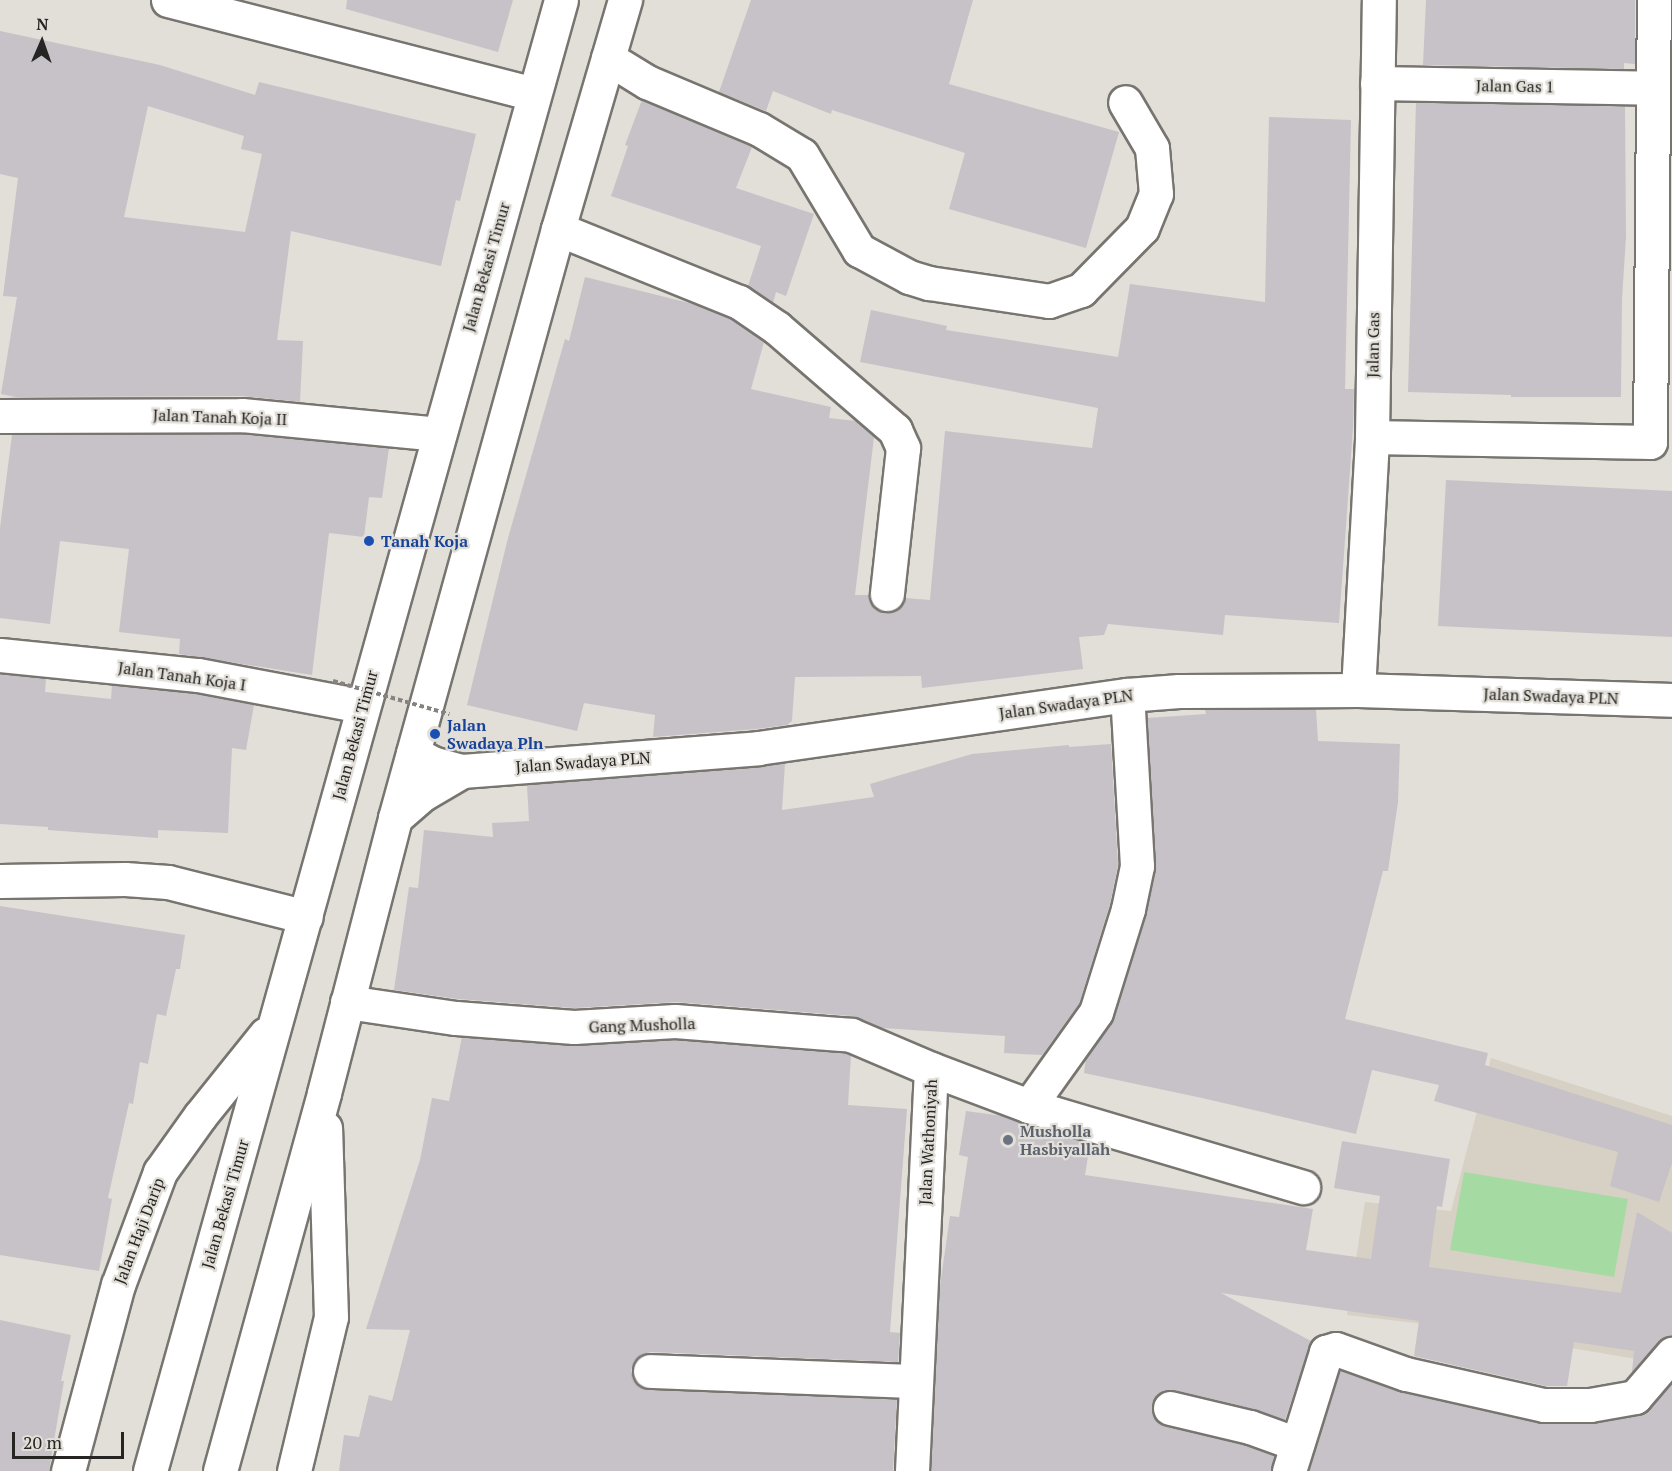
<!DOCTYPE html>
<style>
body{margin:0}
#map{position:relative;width:1672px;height:1471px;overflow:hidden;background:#e2ded8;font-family:"PT Serif",serif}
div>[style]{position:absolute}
.built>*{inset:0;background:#d7d0c4}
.green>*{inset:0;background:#a5dba3}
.building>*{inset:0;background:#c7c2c7}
.roads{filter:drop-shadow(2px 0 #787570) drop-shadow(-2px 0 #787570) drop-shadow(0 2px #787570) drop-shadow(0 -2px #787570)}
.minor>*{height:33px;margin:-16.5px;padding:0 16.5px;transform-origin:16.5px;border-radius:16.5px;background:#fff}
.major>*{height:33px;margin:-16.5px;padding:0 16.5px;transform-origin:16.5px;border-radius:16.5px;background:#fff}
.path-bridge>*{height:4px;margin-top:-2px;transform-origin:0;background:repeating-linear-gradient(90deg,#86837f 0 4.5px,transparent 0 7.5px)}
.dots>*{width:16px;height:16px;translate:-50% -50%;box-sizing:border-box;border:3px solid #e2ded8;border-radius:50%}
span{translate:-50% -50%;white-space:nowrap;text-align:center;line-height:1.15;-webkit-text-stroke:4.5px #e2ded8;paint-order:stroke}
.street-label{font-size:16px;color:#262523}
.transit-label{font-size:16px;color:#164399;font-weight:700}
.left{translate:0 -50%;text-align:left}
.worship-label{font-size:16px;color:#5b616d;font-weight:700}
.north{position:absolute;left:12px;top:12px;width:60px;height:60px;-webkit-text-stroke:4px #e2ded8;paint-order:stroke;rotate:2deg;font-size:16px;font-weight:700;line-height:24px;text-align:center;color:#262523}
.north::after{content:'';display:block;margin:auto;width:21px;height:27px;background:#262523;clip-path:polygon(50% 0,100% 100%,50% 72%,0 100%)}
.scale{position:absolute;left:12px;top:1432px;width:112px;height:27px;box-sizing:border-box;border:3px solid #262523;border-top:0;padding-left:8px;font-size:18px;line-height:21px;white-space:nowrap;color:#262523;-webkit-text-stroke:4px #e2ded8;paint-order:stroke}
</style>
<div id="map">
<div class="built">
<div style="clip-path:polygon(1491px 1058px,1672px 1116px,1672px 1350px,1660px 1363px,1441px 1326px,1347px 1315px,1365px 1202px,1451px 1211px)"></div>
</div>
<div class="green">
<div style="clip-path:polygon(1464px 1172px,1628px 1199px,1614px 1277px,1450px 1250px)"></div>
</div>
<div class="building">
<div style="clip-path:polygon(347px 0,513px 0,498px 52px,346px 9px)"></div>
<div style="clip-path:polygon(751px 0,973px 0,949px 84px,1119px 132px,1086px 248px,949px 209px,965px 153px,832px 110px,831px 114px,773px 91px,766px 111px,719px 92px)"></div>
<div style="clip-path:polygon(1426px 0,1635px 0,1635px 64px,1624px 63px,1624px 69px,1423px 65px)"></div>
<div style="clip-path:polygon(evenodd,0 31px,160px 65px,255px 95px,259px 82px,476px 134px,460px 201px,456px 200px,441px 266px,291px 231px,277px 340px,303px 341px,300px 402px,242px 396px,16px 397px,1px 394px,17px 297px,3px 296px,18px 178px,0 174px,0 31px,148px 106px,244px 136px,241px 149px,262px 154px,245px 232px,124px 217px,148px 106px)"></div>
<div style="clip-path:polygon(642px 100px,752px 147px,736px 188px,814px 214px,786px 296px,776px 292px,773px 303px,748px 286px,761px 246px,611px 196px,628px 146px,625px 145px)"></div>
<div style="clip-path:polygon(1416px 102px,1625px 106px,1626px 237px,1622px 299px,1621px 397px,1511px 397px,1511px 395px,1408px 392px)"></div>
<div style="clip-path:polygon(1269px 117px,1351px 120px,1345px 389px,1354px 389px,1353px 428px,1339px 623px,1225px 615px,1223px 635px,1108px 624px,1104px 635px,1079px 637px,1083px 669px,922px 688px,921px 676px,795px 677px,792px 721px,787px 725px,756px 729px,653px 737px,655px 715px,584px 703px,577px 731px,467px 705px,508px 538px,565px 339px,569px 341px,585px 277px,697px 305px,730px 319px,764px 342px,751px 389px,831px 407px,829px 418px,856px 421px,874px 437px,855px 595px,869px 595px,876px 609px,886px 613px,894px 611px,902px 606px,905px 598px,930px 600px,945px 431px,1092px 448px,1098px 408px,860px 362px,871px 310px,947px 326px,946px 330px,1118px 357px,1130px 284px,1265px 302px)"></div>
<div style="clip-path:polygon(241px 434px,389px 448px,382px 498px,369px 497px,364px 537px,329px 533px,312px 675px,179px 654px,180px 639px,119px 632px,129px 549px,60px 541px,50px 624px,0 618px,0 528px,12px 435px)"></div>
<div style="clip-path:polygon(1446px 480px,1672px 491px,1672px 637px,1438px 626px)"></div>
<div style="clip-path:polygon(0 674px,46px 679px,45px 692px,111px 699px,112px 685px,195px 694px,254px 705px,246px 750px,232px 748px,228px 833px,158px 830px,158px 838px,48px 830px,48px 827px,0 824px)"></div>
<div style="clip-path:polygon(1316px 709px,1318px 741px,1400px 744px,1398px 802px,1388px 871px,1383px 871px,1345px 1019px,1488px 1053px,1485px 1065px,1672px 1125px,1672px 1163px,1659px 1202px,1610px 1186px,1618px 1152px,1434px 1101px,1439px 1085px,1372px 1070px,1356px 1134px,1202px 1098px,1084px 1073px,1086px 1058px,1114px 1018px,1146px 914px,1155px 870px,1147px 718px,1206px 714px,1205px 710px)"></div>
<div style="clip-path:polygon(1111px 744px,1118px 865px,1110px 904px,1079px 1004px,1042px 1055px,1004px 1053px,1005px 1036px,882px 1028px,852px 1016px,676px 1002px,574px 1008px,458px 999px,394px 990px,409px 887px,418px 888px,424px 830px,493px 837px,492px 823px,529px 821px,527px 785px,785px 763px,782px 810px,874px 797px,870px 784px,972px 754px,1069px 745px,1069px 747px)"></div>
<div style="clip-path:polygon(0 906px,185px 935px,180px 969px,176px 969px,166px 1016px,157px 1014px,148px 1064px,140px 1062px,133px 1104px,129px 1103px,108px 1198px,112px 1199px,99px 1271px,0 1255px)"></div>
<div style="clip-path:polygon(462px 1037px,575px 1046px,675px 1040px,846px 1053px,851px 1055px,848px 1105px,907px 1109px,890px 1332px,900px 1333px,898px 1362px,651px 1352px,642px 1354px,634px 1361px,631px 1371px,633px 1379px,640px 1386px,649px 1390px,897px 1399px,893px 1471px,339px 1471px,344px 1435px,359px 1437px,369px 1395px,392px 1401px,410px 1330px,366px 1329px,420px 1160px,432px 1098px,449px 1101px)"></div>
<div style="clip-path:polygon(966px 1111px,1003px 1116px,1090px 1144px,1085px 1175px,1313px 1209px,1306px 1250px,1371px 1259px,1380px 1196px,1334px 1188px,1342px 1141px,1450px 1159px,1442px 1207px,1437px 1206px,1429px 1267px,1621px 1293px,1637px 1212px,1672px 1233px,1672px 1336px,1658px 1342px,1632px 1372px,1634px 1351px,1574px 1342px,1567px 1386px,1546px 1386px,1414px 1356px,1419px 1321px,1221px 1293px,1311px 1341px,1285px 1420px,1254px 1409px,1174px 1390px,1164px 1390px,1156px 1396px,1152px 1403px,1152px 1413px,1157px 1421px,1166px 1426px,1245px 1445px,1274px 1456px,1271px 1471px,931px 1471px,939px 1293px,950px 1216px,959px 1217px,968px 1157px,959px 1155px)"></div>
<div style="clip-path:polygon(0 1320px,71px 1335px,61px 1381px,64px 1381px,49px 1471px,0 1471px)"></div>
<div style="clip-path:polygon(1340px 1370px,1402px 1392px,1544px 1424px,1590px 1424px,1638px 1415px,1649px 1409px,1672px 1383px,1672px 1471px,1309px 1471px)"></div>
</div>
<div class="roads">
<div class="minor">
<div style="left:168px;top:0;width:378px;rotate:14.4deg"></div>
<div style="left:608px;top:58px;width:46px;rotate:31.6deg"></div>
<div style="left:647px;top:82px;width:121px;rotate:22.8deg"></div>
<div style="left:759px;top:129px;width:50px;rotate:31.2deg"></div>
<div style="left:802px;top:155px;width:111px;rotate:59deg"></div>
<div style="left:859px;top:250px;width:57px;rotate:28.4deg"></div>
<div style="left:909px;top:277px;width:21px;rotate:17deg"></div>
<div style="left:929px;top:283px;width:121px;rotate:8.5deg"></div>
<div style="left:1049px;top:301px;width:34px;rotate:-19deg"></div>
<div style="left:1081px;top:290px;width:87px;rotate:-45.5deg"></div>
<div style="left:1142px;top:228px;width:37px;rotate:-68deg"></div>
<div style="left:1156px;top:194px;width:46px;rotate:-95deg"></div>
<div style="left:1152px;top:148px;width:53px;rotate:-120.4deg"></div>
<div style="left:1377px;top:83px;width:275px;rotate:1deg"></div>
<div style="left:558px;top:229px;width:195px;rotate:22deg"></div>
<div style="left:739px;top:302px;width:46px;rotate:34.4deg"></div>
<div style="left:777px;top:328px;width:156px;rotate:40.8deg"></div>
<div style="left:895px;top:430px;width:20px;rotate:66deg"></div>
<div style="left:903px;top:448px;width:147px;rotate:96.3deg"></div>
<div style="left:0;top:416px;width:242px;rotate:-0.2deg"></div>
<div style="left:242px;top:415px;width:198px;rotate:5.5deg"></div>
<div style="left:1372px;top:437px;width:278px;rotate:1deg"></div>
<div style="left:1650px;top:442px;width:442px;rotate:-89.5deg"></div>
<div style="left:0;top:655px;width:199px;rotate:5.8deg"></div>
<div style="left:198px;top:675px;width:167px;rotate:10.7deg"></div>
<div style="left:1358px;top:690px;width:253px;rotate:-86.8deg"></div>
<div style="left:1372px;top:437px;width:437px;rotate:-89.1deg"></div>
<div style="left:413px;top:753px;width:25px;rotate:27deg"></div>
<div style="left:435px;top:764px;width:28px;rotate:15deg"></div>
<div style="left:462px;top:771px;width:297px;rotate:-4.4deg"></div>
<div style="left:758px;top:748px;width:373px;rotate:-8.2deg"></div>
<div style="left:1127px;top:695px;width:52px;rotate:-4.4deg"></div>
<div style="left:1179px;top:691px;width:179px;rotate:-0.3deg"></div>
<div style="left:1358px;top:690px;width:314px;rotate:1.8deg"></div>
<div style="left:395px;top:818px;width:37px;rotate:-41deg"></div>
<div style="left:423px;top:794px;width:45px;rotate:-30.5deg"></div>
<div style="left:0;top:881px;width:125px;rotate:-0.9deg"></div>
<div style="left:125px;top:879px;width:43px;rotate:4deg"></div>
<div style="left:168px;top:882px;width:142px;rotate:14.2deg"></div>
<div style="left:347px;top:1002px;width:110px;rotate:8.4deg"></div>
<div style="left:456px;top:1018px;width:118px;rotate:4.4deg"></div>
<div style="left:574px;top:1027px;width:101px;rotate:-3.4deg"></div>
<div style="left:675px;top:1021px;width:177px;rotate:4.5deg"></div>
<div style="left:851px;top:1035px;width:87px;rotate:23deg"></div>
<div style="left:1029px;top:1106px;width:286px;rotate:16.5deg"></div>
<div style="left:650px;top:1371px;width:265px;rotate:2.2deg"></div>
<div style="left:1170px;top:1408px;width:82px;rotate:13.4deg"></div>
<div style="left:1250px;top:1427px;width:50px;rotate:19.9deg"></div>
<div style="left:912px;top:1471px;width:402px;rotate:-87.3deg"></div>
<div style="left:931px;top:1069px;width:105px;rotate:20.7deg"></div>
<div style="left:1029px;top:1106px;width:115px;rotate:-54.5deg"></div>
<div style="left:1096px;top:1012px;width:108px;rotate:-72.7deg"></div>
<div style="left:1128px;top:909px;width:44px;rotate:-78.2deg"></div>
<div style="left:1137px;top:866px;width:171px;rotate:-93.3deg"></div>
<div style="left:1289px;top:1471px;width:125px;rotate:-72.7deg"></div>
<div style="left:1326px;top:1352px;width:10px;rotate:-17deg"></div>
<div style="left:1336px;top:1349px;width:74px;rotate:19.7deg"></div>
<div style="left:1406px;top:1374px;width:141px;rotate:12.7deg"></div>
<div style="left:1544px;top:1405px;width:46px"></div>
<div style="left:1590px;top:1405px;width:46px;rotate:-10.1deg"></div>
<div style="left:1635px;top:1397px;width:57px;rotate:-49.3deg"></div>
</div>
<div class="major">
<div style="left:68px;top:1471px;width:193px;rotate:-75deg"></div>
<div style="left:118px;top:1285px;width:121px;rotate:-69.6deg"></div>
<div style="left:160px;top:1172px;width:69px;rotate:-54.5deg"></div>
<div style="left:200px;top:1116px;width:105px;rotate:-51.2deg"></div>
<div style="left:150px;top:1471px;width:1527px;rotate:-74.39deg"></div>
<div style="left:220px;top:1471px;width:392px;rotate:-74.6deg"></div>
<div style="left:324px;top:1093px;width:284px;rotate:-75.5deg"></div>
<div style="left:395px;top:818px;width:611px;rotate:-74.53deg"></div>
<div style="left:558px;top:229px;width:239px;rotate:-73.7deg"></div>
<div style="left:294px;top:1471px;width:158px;rotate:-76.5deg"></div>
<div style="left:331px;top:1317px;width:189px;rotate:-91.8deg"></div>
</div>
</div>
<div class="path-bridge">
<div style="left:333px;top:681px;width:121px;rotate:15.9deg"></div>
</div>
<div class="dots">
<div style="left:369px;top:541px;background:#1a4fb4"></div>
<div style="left:435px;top:734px;background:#1a4fb4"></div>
<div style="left:1008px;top:1140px;background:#6b7280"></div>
</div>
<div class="street-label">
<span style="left:1515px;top:86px;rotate:1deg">Jalan Gas 1</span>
<span style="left:486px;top:267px;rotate:-74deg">Jalan Bekasi Timur</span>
<span style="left:1373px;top:345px;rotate:-89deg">Jalan Gas</span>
<span style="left:220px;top:417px;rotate:2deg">Jalan Tanah Koja II</span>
<span style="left:182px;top:676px;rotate:8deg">Jalan Tanah Koja I</span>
<span style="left:1551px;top:696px;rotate:2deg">Jalan Swadaya PLN</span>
<span style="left:1066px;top:704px;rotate:-8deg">Jalan Swadaya PLN</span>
<span style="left:355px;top:735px;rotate:-75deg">Jalan Bekasi Timur</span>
<span style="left:583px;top:762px;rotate:-4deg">Jalan Swadaya PLN</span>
<span style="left:642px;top:1025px;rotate:-2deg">Gang Musholla</span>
<span style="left:928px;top:1142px;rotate:-87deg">Jalan Wathoniyah</span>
<span style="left:225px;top:1204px;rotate:-74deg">Jalan Bekasi Timur</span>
<span style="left:139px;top:1231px;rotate:-69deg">Jalan Haji Darip</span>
</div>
<div class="transit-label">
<span class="left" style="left:381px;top:541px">Tanah Koja</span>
<span class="left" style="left:447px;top:734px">Jalan<br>Swadaya Pln</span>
</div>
<div class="worship-label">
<span class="left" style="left:1020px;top:1140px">Musholla<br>Hasbiyallah</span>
</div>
<div class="north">N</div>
<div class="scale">20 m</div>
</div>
